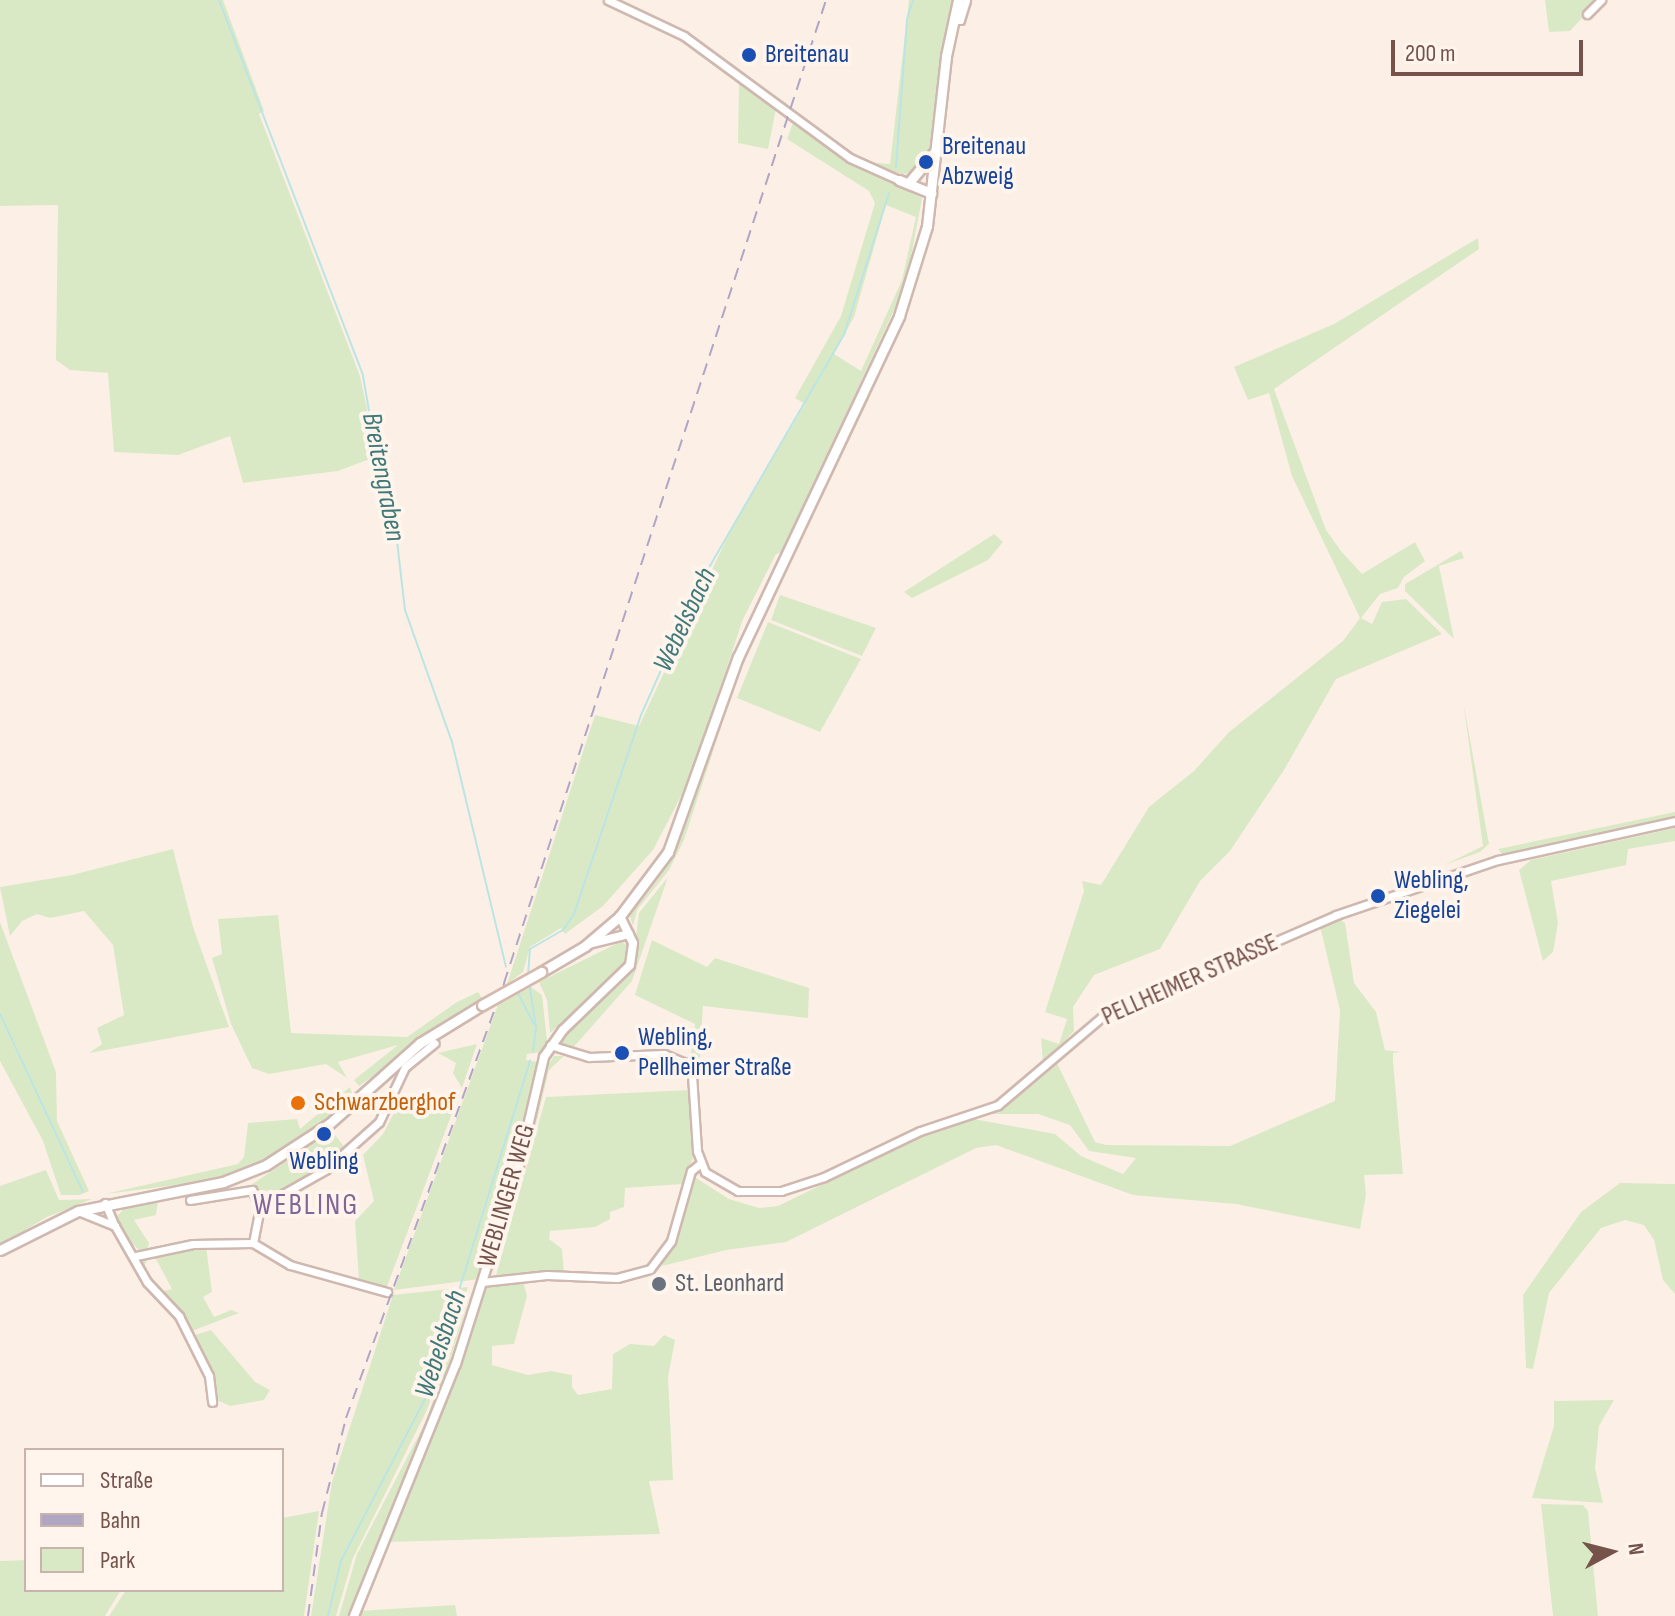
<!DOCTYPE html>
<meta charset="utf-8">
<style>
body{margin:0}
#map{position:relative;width:1675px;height:1616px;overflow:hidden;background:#fcf0e6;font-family:"Sofia Sans Condensed",sans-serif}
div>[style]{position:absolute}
.green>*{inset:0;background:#dae9c5}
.stream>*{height:2px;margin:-1px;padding:0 1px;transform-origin:1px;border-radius:1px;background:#bbe5e4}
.roads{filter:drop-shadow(2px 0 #cfb8af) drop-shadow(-2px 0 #cfb8af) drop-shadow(0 2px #cfb8af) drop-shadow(0 -2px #cfb8af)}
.minor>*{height:7px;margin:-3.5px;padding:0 3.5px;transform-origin:3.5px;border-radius:3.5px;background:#fff}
.tertiary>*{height:8px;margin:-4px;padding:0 4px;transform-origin:4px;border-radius:4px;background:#fff}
.secondary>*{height:9px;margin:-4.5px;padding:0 4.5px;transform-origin:4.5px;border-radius:4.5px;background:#fff}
.rail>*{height:2px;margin-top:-1px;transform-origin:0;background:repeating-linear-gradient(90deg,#b1a5c6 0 12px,transparent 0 20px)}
.bridges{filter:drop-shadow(2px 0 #d5b9af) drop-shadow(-2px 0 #d5b9af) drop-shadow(0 2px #d5b9af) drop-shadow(0 -2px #d5b9af)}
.secondary-bridge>*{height:9px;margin:-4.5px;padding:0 4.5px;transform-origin:4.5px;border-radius:4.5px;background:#fff}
.dots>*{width:22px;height:22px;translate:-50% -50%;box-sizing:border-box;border:4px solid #fff5ed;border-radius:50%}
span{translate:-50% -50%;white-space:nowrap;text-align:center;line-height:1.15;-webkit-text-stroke:8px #fff5ed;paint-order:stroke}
.transit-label{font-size:26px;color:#164399}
.left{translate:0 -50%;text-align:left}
.street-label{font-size:26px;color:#75534b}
.food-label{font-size:26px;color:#c56008}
.worship-label{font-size:26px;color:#5b616d}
.water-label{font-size:28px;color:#407979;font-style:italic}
.quarter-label{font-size:30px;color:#806798;letter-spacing:2px}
.legend{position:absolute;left:24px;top:1448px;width:260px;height:144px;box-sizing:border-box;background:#fff5ed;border:2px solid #c8b4ac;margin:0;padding:10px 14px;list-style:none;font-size:24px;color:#75534b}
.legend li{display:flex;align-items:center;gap:16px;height:40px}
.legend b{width:40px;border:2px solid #c8b4ac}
.north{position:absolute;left:1571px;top:1512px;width:80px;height:80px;-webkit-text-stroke:6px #fff5ed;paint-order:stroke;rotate:83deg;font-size:22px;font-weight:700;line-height:32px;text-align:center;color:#75534b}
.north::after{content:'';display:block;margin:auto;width:28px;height:36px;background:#75534b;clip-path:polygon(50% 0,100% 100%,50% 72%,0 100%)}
.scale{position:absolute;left:1391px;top:40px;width:192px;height:36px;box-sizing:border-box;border:4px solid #75534b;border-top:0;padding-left:10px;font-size:24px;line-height:28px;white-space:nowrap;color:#75534b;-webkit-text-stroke:6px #fff5ed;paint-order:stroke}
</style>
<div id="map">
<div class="green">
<div style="clip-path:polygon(0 0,223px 0,264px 111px,259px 114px,360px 376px,375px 446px,370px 459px,338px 471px,243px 483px,230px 436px,178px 455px,114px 452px,108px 373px,70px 370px,56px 360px,58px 205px,0 206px)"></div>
<div style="clip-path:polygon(909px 0,955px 0,933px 143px,917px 173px,901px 174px,867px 162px,890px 164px)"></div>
<div style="clip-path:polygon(1545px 0,1592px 0,1595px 4px,1570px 31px,1549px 32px)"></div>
<div style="clip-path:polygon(739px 82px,776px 109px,768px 149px,738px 143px)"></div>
<div style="clip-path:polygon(evenodd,794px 120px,831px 149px,922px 198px,906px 284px,782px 552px,776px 554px,743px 619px,690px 779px,653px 850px,603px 906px,565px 934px,561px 928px,530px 947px,523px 972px,507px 984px,595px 715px,639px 726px,732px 527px,805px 404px,795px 398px,841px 316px,875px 203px,869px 191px,787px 139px,794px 120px,886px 205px,916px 217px,902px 280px,861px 371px,834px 354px,854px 317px,886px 205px)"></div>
<div style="clip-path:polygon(1478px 238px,1479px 249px,1274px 389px,1326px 530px,1341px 551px,1362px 574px,1415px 542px,1425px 561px,1404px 577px,1398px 588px,1380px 594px,1361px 618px,1372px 624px,1382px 602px,1406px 599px,1442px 634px,1336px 679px,1284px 770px,1230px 851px,1200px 881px,1160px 949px,1094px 975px,1073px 1007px,1074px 1031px,1043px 1063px,1041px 1038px,1059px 1044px,1067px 1019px,1045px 1012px,1084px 891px,1082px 881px,1101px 885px,1149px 807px,1194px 771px,1229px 732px,1343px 641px,1360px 618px,1292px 476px,1269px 393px,1248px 400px,1234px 367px,1334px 324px)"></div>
<div style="clip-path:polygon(866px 397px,869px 399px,772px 599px,771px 595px)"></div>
<div style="clip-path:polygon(994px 534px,1003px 542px,988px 560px,912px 598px,904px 592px)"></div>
<div style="clip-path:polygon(1461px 551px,1464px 558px,1439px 566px,1454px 639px,1405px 591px,1405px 584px)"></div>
<div style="clip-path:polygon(780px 595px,876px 628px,862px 656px,771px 620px)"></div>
<div style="clip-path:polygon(768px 622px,861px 659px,820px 732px,737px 698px)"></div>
<div style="clip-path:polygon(1463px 701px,1489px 844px,1480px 852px,1444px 865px,1483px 846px)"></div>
<div style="clip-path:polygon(725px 715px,684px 840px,669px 870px,637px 910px,633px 926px,630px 916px,659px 878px,683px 832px)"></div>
<div style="clip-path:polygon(1675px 812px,1675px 818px,1502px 854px,1498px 849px)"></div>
<div style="clip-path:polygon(1675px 828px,1675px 841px,1628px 849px,1626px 865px,1551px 881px,1558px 923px,1553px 952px,1543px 961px,1519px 870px,1531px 860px)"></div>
<div style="clip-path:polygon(173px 849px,193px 927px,229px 1027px,89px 1053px,102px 1044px,97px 1028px,124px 1015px,113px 945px,84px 911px,50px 918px,37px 914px,22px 921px,10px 936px,0 887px,72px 875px)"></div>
<div style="clip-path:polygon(668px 877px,632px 981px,571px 1050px,564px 1048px,561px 1039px,568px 1030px,632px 970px,639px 913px)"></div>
<div style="clip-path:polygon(278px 915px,291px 1033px,407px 1037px,457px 1002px,478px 992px,482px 998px,359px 1086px,354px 1080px,398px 1045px,338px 1062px,347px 1078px,326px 1064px,269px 1074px,252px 1068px,231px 1024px,212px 958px,222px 954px,218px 919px)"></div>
<div style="clip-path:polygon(1338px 918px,1345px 923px,1354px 983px,1376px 1012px,1385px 1050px,1401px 1052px,1393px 1053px,1393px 1061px,1403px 1174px,1364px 1175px,1366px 1195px,1360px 1229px,1236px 1204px,1133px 1195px,996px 1145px,976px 1148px,786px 1242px,726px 1250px,662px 1266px,693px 1176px,729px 1199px,759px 1208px,778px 1206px,924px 1135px,974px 1119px,1055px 1134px,1081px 1156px,1123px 1174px,1136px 1158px,1089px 1151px,1070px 1125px,1038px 1114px,990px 1114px,1013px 1101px,1056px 1061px,1095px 1142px,1106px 1145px,1230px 1146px,1335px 1101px,1340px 1010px,1320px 926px)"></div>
<div style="clip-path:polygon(0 922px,56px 1072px,57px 1121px,89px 1191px,80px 1195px,61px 1195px,43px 1141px,0 1061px)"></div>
<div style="clip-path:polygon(652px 940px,707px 967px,715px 958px,809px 988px,808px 1018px,703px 1006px,699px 1070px,690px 1061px,695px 1024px,635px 995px)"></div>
<div style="clip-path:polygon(622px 941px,628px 947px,626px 965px,550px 1033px,547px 1000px,539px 982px)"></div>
<div style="clip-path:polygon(531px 987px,542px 995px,547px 1040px,542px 1052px,527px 1054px,526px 1060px,538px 1062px,525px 1128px,480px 1279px,394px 1290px,498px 1005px)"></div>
<div style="clip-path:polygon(477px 1044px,462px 1088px,453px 1073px,456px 1063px,438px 1053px)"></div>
<div style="clip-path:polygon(554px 1056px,564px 1056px,549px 1070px,523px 1178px,492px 1277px,541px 1076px)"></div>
<div style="clip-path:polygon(350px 1087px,353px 1097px,294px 1146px,263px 1162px,209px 1181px,105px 1194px,238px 1164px,244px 1157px,248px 1123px,297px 1119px,300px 1129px)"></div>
<div style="clip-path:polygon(689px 1090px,693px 1158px,683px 1184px,625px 1188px,624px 1207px,610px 1212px,610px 1219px,595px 1227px,550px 1231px,549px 1239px,562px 1249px,564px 1273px,495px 1279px,546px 1097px)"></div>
<div style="clip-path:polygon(457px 1100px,386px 1289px,359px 1280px,355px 1221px,374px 1201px,363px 1155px,383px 1134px,397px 1107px)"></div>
<div style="clip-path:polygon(332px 1131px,346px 1149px,304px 1180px,266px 1202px,251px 1185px)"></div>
<div style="clip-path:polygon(46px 1170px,59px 1200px,92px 1199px,47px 1217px,0 1245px,0 1186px)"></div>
<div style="clip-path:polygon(1620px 1183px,1675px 1184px,1675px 1294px,1663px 1280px,1654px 1240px,1644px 1225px,1625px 1220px,1601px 1228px,1549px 1293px,1533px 1369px,1526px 1368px,1523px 1295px,1581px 1212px)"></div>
<div style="clip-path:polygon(158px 1200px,156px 1215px,134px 1220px,149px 1243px,147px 1251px,139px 1250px,126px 1238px,117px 1216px,129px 1204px)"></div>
<div style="clip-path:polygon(206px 1246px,212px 1292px,203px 1297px,214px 1317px,231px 1310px,239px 1313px,192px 1331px,163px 1291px,172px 1289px,156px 1259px,148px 1259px,144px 1266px,142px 1262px,151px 1255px)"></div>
<div style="clip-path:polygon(523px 1281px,527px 1296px,514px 1344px,492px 1346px,492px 1365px,528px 1375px,551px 1371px,572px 1375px,572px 1387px,578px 1395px,612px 1389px,613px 1354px,630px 1344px,654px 1346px,664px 1335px,675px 1340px,668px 1377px,673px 1480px,649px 1481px,660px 1534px,387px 1542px,442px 1414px,488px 1285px)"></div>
<div style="clip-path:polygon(468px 1287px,427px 1410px,353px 1558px,336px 1616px,311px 1616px,332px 1482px,393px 1295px)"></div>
<div style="clip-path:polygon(472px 1289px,433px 1414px,351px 1616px,339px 1616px,357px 1554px,426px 1421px)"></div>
<div style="clip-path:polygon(211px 1330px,255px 1382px,270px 1390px,264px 1400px,230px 1406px,217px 1400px,195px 1335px)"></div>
<div style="clip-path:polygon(1614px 1400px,1599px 1426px,1595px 1468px,1603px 1503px,1532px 1498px,1554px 1426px,1554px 1401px)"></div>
<div style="clip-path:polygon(1541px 1504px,1583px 1505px,1588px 1511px,1598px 1616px,1553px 1616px)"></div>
<div style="clip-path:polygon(319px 1511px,304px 1616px,109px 1616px,126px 1590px,282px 1590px,282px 1518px)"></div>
<div style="clip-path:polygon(26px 1560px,26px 1590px,121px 1590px,105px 1616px,0 1616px,0 1561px)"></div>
<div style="clip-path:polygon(455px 1605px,457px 1616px,358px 1616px,359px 1611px)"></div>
</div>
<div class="stream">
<div style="left:219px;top:0;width:403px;rotate:69deg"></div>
<div style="left:363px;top:376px;width:99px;rotate:80.2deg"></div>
<div style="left:380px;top:474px;width:43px;rotate:71.1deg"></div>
<div style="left:394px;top:515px;width:96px;rotate:83.4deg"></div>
<div style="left:405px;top:610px;width:140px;rotate:70.4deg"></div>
<div style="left:452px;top:742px;width:231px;rotate:76.5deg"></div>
<div style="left:896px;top:167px;width:148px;rotate:-85.7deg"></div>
<div style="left:907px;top:19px;width:20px;rotate:-72deg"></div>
<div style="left:528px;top:976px;width:27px;rotate:-86deg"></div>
<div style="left:530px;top:949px;width:38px;rotate:-30deg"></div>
<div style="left:563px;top:930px;width:19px;rotate:-55deg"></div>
<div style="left:574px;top:914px;width:210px;rotate:-71.4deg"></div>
<div style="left:641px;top:715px;width:145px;rotate:-65.9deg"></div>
<div style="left:700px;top:583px;width:287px;rotate:-59.9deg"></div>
<div style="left:844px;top:335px;width:149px;rotate:-72.4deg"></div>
<div style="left:529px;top:982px;width:46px;rotate:81.2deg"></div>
<div style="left:536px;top:1027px;width:24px;rotate:97deg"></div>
<div style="left:517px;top:991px;width:37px;rotate:63deg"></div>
<div style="left:0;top:1014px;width:196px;rotate:65deg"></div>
<div style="left:328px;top:1616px;width:57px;rotate:-76.7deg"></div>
<div style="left:341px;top:1561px;width:185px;rotate:-62.6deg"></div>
<div style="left:426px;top:1397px;width:352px;rotate:-72.8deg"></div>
</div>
<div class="roads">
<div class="minor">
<div style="left:608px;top:0;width:84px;rotate:25.3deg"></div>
<div style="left:684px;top:36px;width:206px;rotate:36.3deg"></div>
<div style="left:850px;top:158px;width:54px;rotate:24.2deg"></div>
<div style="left:1587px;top:14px;width:20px;rotate:-45deg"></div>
<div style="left:953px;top:19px;width:7px;rotate:8deg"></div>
<div style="left:960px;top:20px;width:21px;rotate:-73deg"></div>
<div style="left:550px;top:1045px;width:41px;rotate:17.1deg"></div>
<div style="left:589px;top:1057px;width:75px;rotate:-2.3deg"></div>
<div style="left:664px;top:1054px;width:21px;rotate:23deg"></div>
<div style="left:683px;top:1062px;width:16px;rotate:55deg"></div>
<div style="left:692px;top:1075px;width:76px;rotate:86.2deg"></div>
<div style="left:697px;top:1151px;width:22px;rotate:69deg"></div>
<div style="left:705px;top:1172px;width:38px;rotate:30deg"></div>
<div style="left:738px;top:1191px;width:43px"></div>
<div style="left:781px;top:1191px;width:45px;rotate:-18deg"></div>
<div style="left:824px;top:1177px;width:106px;rotate:-25.6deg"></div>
<div style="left:920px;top:1131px;width:82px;rotate:-18.4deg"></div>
<div style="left:998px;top:1105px;width:138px;rotate:-40.3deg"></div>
<div style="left:1103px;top:1016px;width:254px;rotate:-23.4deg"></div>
<div style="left:1336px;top:915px;width:171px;rotate:-18.8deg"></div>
<div style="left:1498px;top:860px;width:181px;rotate:-12.4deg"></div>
<div style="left:190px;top:1200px;width:63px;rotate:-9.2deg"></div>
<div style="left:252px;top:1190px;width:19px;rotate:65deg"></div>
<div style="left:260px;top:1207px;width:37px;rotate:101deg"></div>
<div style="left:105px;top:1203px;width:25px;rotate:67deg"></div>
<div style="left:260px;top:1207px;width:75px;rotate:-29.6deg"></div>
<div style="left:325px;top:1170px;width:72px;rotate:-41.6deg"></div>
<div style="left:379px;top:1122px;width:61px;rotate:-64.7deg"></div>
<div style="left:405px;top:1067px;width:38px;rotate:-39deg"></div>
<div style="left:78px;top:1211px;width:40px;rotate:22deg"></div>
<div style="left:115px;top:1226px;width:64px;rotate:60.3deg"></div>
<div style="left:147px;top:1282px;width:47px;rotate:46.7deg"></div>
<div style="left:179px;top:1316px;width:67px;rotate:63.4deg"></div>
<div style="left:209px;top:1376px;width:26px;rotate:83deg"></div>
<div style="left:136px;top:1256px;width:58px;rotate:-11.9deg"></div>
<div style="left:193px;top:1244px;width:60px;rotate:-1deg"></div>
<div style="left:253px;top:1243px;width:43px;rotate:30.7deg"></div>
<div style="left:290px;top:1265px;width:101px;rotate:15.6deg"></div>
<div style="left:482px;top:1282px;width:65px;rotate:-6.1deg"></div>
<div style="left:547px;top:1275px;width:70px;rotate:2.5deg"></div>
<div style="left:617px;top:1278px;width:34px;rotate:-15deg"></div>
<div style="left:650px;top:1269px;width:35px;rotate:-53deg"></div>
<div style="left:671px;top:1241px;width:73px;rotate:-74.1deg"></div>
<div style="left:691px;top:1171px;width:13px;rotate:-39deg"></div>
</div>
<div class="tertiary">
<div style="left:589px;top:944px;width:41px;rotate:-14deg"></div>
<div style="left:354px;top:1616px;width:272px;rotate:-68deg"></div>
<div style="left:456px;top:1364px;width:205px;rotate:-72.4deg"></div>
<div style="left:518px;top:1169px;width:115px;rotate:-76.9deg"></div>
<div style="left:544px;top:1057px;width:33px;rotate:-55deg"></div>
<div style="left:563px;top:1030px;width:93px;rotate:-44.1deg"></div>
<div style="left:630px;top:965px;width:22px;rotate:-82deg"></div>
<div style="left:633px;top:943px;width:30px;rotate:-116deg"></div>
</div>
<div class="secondary">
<div style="left:899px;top:180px;width:35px;rotate:22deg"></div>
<div style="left:911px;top:180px;width:35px;rotate:-50deg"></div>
<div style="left:541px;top:972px;width:51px;rotate:-30.6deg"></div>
<div style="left:585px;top:946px;width:46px;rotate:-40.6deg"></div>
<div style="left:620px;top:916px;width:80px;rotate:-53.1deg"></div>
<div style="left:668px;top:852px;width:207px;rotate:-70.3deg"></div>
<div style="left:738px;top:657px;width:377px;rotate:-64.7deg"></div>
<div style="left:899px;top:316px;width:94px;rotate:-72.7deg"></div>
<div style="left:927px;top:226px;width:171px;rotate:-83.6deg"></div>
<div style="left:946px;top:56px;width:57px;rotate:-77.9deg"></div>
<div style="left:0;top:1250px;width:87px;rotate:-26.6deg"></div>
<div style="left:78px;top:1211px;width:148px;rotate:-11.3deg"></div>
<div style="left:223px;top:1182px;width:46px;rotate:-21.6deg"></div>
<div style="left:266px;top:1165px;width:75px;rotate:-33.1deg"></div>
<div style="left:329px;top:1124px;width:122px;rotate:-41.7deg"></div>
<div style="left:420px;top:1043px;width:73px;rotate:-31.5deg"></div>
</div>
</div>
<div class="rail">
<div style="left:308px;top:1616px;width:104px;rotate:-82.3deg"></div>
<div style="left:322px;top:1513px;width:98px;rotate:-75.8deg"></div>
<div style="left:346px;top:1418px;width:463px;rotate:-70deg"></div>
<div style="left:504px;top:983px;width:1034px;rotate:-71.86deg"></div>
</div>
<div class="bridges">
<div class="secondary-bridge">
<div style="left:482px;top:1005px;width:68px;rotate:-29.2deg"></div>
</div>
</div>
<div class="dots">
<div style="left:749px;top:55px;background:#1a4fb4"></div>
<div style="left:926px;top:162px;background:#1a4fb4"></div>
<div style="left:1378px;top:896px;background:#1a4fb4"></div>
<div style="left:622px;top:1053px;background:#1a4fb4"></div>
<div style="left:298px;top:1103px;background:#e8710a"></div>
<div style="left:324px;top:1134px;background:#1a4fb4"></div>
<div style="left:659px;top:1284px;background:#6b7280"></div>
</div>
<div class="transit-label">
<span class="left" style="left:765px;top:55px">Breitenau</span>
<span class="left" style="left:942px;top:162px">Breitenau<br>Abzweig</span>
<span class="left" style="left:1394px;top:896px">Webling,<br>Ziegelei</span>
<span class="left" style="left:638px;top:1053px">Webling,<br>Pellheimer Straße</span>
<span style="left:324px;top:1162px">Webling</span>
</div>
<div class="street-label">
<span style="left:1190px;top:980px;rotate:-24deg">PELLHEIMER STRASSE</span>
<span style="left:507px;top:1196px;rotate:-74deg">WEBLINGER WEG</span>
</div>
<div class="food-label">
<span class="left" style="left:314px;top:1103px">Schwarzberghof</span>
</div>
<div class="worship-label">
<span class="left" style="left:675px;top:1284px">St. Leonhard</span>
</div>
<div class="water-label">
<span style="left:383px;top:477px;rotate:79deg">Breitengraben</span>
<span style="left:685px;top:620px;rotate:-65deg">Webelsbach</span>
<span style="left:441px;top:1344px;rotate:-72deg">Webelsbach</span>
</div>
<div class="quarter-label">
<span style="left:306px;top:1205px">WEBLING</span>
</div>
<ul class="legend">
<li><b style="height:10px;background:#fff"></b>Straße</li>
<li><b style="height:10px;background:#b1a5c6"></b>Bahn</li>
<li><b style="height:22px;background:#dae9c5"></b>Park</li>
</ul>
<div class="north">N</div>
<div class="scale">200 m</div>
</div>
